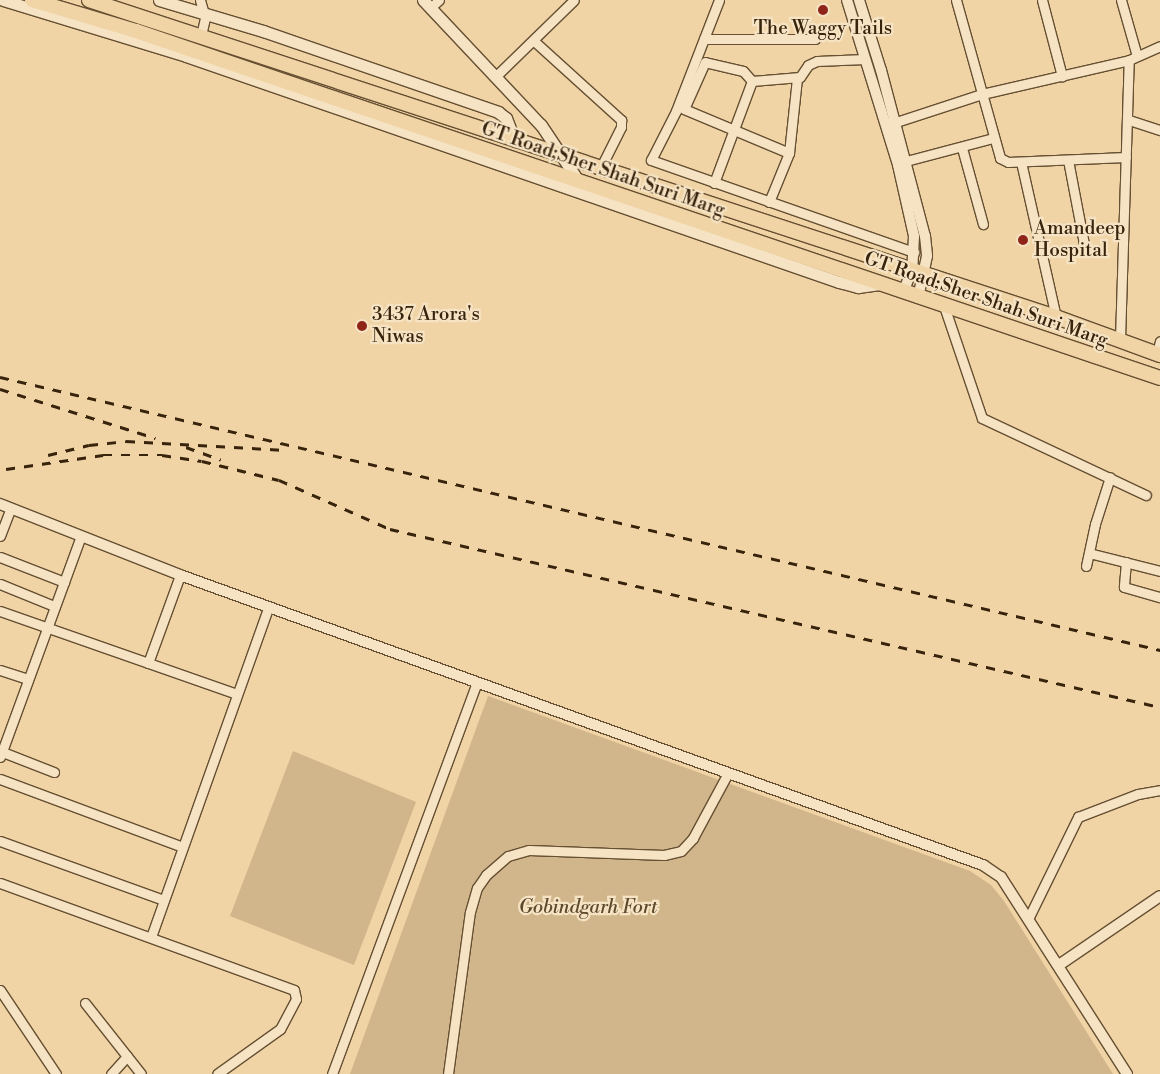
<!DOCTYPE html>
<style>
body{margin:0}
#map{position:relative;width:1160px;height:1074px;overflow:hidden;background:#f0d4a5;font-family:"Libre Bodoni",serif}
div>[style]{position:absolute}
.green>*{inset:0;background:#d1b68b}
.roads{filter:drop-shadow(1px 0 #664f32) drop-shadow(-1px 0 #664f32) drop-shadow(0 1px #664f32) drop-shadow(0 -1px #664f32)}
.minor>*{height:9px;margin:-4.5px;padding:0 4.5px;transform-origin:4.5px;border-radius:4.5px;background:#f5e3c4}
.tertiary>*{height:10px;margin:-5px;padding:0 5px;transform-origin:5px;border-radius:5px;background:#f5e3c4}
.secondary>*{height:11px;margin:-5.5px;padding:0 5.5px;transform-origin:5.5px;border-radius:5.5px;background:#f5e3c4}
.primary>*{height:14px;margin:-7px;padding:0 7px;transform-origin:7px;border-radius:7px;background:#f0d4a5}
.rail>*{height:2.5px;margin-top:-1.25px;transform-origin:0;background:repeating-linear-gradient(90deg,#38230c 0 9px,transparent 0 18px)}
.dots>*{width:14px;height:14px;translate:-50% -50%;box-sizing:border-box;border:2px solid #f5e3c4;border-radius:50%}
span{translate:-50% -50%;white-space:nowrap;text-align:center;line-height:1.15;-webkit-text-stroke:4.5px #f5e3c4;paint-order:stroke}
.poi-label{font-size:19px;color:#38230c}
.left{translate:0 -50%;text-align:left}
.street-label{font-size:19px;color:#38230c}
.park-label{font-size:19px;color:#5e482c;font-style:italic}
</style>
<div id="map">
<div class="green">
<div style="clip-path:polygon(488px 696px,970px 871px,991px 885px,1004px 901px,1113px 1074px,350px 1074px)"></div>
<div style="clip-path:polygon(293px 751px,416px 802px,354px 965px,230px 916px)"></div>
</div>
<div class="roads">
<div class="minor">
<div style="left:200px;top:0;width:19px;rotate:74deg"></div>
<div style="left:205px;top:18px;width:18px;rotate:103deg"></div>
<div style="left:719px;top:0;width:119px;rotate:111.2deg"></div>
<div style="left:676px;top:111px;width:55px;rotate:117deg"></div>
<div style="left:651px;top:160px;width:279px;rotate:19.3deg"></div>
<div style="left:956px;top:0;width:164px;rotate:74.4deg"></div>
<div style="left:1000px;top:158px;width:9px;rotate:27deg"></div>
<div style="left:1008px;top:162px;width:118px;rotate:-2.4deg"></div>
<div style="left:1042px;top:0;width:79px;rotate:75.3deg"></div>
<div style="left:1121px;top:0;width:58px;rotate:74.1deg"></div>
<div style="left:430px;top:8px;width:12px;rotate:-42deg"></div>
<div style="left:704px;top:39px;width:111px"></div>
<div style="left:534px;top:41px;width:118px;rotate:42.2deg"></div>
<div style="left:621px;top:120px;width:7px;rotate:90deg"></div>
<div style="left:621px;top:127px;width:47px;rotate:116.6deg"></div>
<div style="left:495px;top:77px;width:110px;rotate:-44.3deg"></div>
<div style="left:752px;top:81px;width:13px;rotate:-132deg"></div>
<div style="left:743px;top:71px;width:39px;rotate:-167deg"></div>
<div style="left:705px;top:62px;width:51px;rotate:114.1deg"></div>
<div style="left:684px;top:109px;width:114px;rotate:22.7deg"></div>
<div style="left:789px;top:153px;width:53px;rotate:112.2deg"></div>
<div style="left:1129px;top:120px;width:33px;rotate:18deg"></div>
<div style="left:890px;top:124px;width:97px;rotate:-18.1deg"></div>
<div style="left:982px;top:94px;width:151px;rotate:-13deg"></div>
<div style="left:1129px;top:60px;width:34px;rotate:-24deg"></div>
<div style="left:962px;top:148px;width:79px;rotate:74.6deg"></div>
<div style="left:789px;top:153px;width:75px;rotate:-83.9deg"></div>
<div style="left:1068px;top:160px;width:86px;rotate:79.2deg"></div>
<div style="left:906px;top:161px;width:90px;rotate:-14.8deg"></div>
<div style="left:1021px;top:162px;width:159px;rotate:77.3deg"></div>
<div style="left:714px;top:183px;width:109px;rotate:-69.6deg"></div>
<div style="left:752px;top:81px;width:48px;rotate:-4.8deg"></div>
<div style="left:800px;top:77px;width:14px;rotate:-56deg"></div>
<div style="left:808px;top:65px;width:10px;rotate:-24deg"></div>
<div style="left:817px;top:61px;width:48px;rotate:-2.4deg"></div>
<div style="left:944px;top:306px;width:118px;rotate:71.3deg"></div>
<div style="left:982px;top:418px;width:181px;rotate:25.2deg"></div>
<div style="left:1120px;top:339px;width:279px;rotate:-88.2deg"></div>
<div style="left:1157px;top:354px;width:13px;rotate:-77deg"></div>
<div style="left:0;top:536px;width:30px;rotate:-69deg"></div>
<div style="left:1089px;top:553px;width:73px;rotate:14.2deg"></div>
<div style="left:0;top:557px;width:69px;rotate:21.3deg"></div>
<div style="left:1126px;top:562px;width:25px;rotate:95deg"></div>
<div style="left:1124px;top:587px;width:37px;rotate:16deg"></div>
<div style="left:1086px;top:566px;width:43px;rotate:-77.9deg"></div>
<div style="left:1095px;top:524px;width:49px;rotate:-72.3deg"></div>
<div style="left:0;top:584px;width:58px;rotate:22.2deg"></div>
<div style="left:0;top:611px;width:251px;rotate:19.3deg"></div>
<div style="left:148px;top:663px;width:94px;rotate:-70deg"></div>
<div style="left:0;top:670px;width:28px;rotate:18deg"></div>
<div style="left:0;top:751px;width:58px;rotate:21.3deg"></div>
<div style="left:0;top:757px;width:233px;rotate:-69.9deg"></div>
<div style="left:0;top:779px;width:195px;rotate:20.4deg"></div>
<div style="left:0;top:841px;width:174px;rotate:19.8deg"></div>
<div style="left:0;top:883px;width:313px;rotate:20deg"></div>
<div style="left:294px;top:990px;width:9px;rotate:77deg"></div>
<div style="left:296px;top:999px;width:34px;rotate:118deg"></div>
<div style="left:280px;top:1029px;width:77px;rotate:144.5deg"></div>
<div style="left:1028px;top:919px;width:114px;rotate:-63.9deg"></div>
<div style="left:1078px;top:817px;width:64px;rotate:-21deg"></div>
<div style="left:1138px;top:794px;width:22px;rotate:-10deg"></div>
<div style="left:151px;top:937px;width:351px;rotate:-70.4deg"></div>
<div style="left:0;top:990px;width:101px;rotate:56.3deg"></div>
<div style="left:85px;top:1003px;width:90px;rotate:51.7deg"></div>
<div style="left:111px;top:1074px;width:24px;rotate:-48deg"></div>
<div style="left:332px;top:1074px;width:418px;rotate:-69.7deg"></div>
<div style="left:448px;top:1074px;width:163px;rotate:-82.3deg"></div>
<div style="left:470px;top:912px;width:25px;rotate:-74deg"></div>
<div style="left:477px;top:888px;width:16px;rotate:-55deg"></div>
<div style="left:486px;top:875px;width:29px;rotate:-41deg"></div>
<div style="left:508px;top:856px;width:22px;rotate:-16deg"></div>
<div style="left:529px;top:850px;width:135px;rotate:2.1deg"></div>
<div style="left:664px;top:855px;width:17px;rotate:-13deg"></div>
<div style="left:681px;top:851px;width:18px;rotate:-47deg"></div>
<div style="left:693px;top:838px;width:74px;rotate:-61.7deg"></div>
</div>
<div class="tertiary">
<div style="left:847px;top:0;width:173px;rotate:72.8deg"></div>
<div style="left:898px;top:165px;width:73px;rotate:77.3deg"></div>
<div style="left:914px;top:236px;width:34px;rotate:93deg"></div>
<div style="left:912px;top:270px;width:24px;rotate:112deg"></div>
<div style="left:859px;top:0;width:73px;rotate:72.6deg"></div>
<div style="left:881px;top:70px;width:172px;rotate:75.2deg"></div>
<div style="left:925px;top:236px;width:20px;rotate:84deg"></div>
<div style="left:927px;top:256px;width:43px;rotate:102.1deg"></div>
<div style="left:0;top:504px;width:193px;rotate:21.5deg"></div>
<div style="left:180px;top:575px;width:854px;rotate:19.86deg"></div>
<div style="left:983px;top:865px;width:22px;rotate:34deg"></div>
<div style="left:1001px;top:877px;width:234px;rotate:57.4deg"></div>
<div style="left:1059px;top:965px;width:122px;rotate:-34.3deg"></div>
</div>
<div class="secondary">
<div style="left:3px;top:0;width:191px;rotate:17deg"></div>
<div style="left:186px;top:56px;width:691px;rotate:19.09deg"></div>
<div style="left:839px;top:282px;width:20px;rotate:15deg"></div>
<div style="left:858px;top:287px;width:22px;rotate:-8deg"></div>
<div style="left:159px;top:0;width:109px;rotate:16.6deg"></div>
<div style="left:263px;top:31px;width:249px;rotate:19deg"></div>
<div style="left:498px;top:112px;width:10px;rotate:37deg"></div>
<div style="left:506px;top:118px;width:25px;rotate:69deg"></div>
<div style="left:423px;top:0;width:172px;rotate:46.7deg"></div>
<div style="left:541px;top:125px;width:69px;rotate:56.3deg"></div>
</div>
<div class="primary">
<div style="left:32px;top:0;width:109px;rotate:16.6deg"></div>
<div style="left:136px;top:31px;width:1081px;rotate:18.72deg"></div>
<div style="left:89px;top:0;width:1018px;rotate:18.15deg"></div>
<div style="left:1056px;top:317px;width:111px;rotate:20.1deg"></div>
</div>
</div>
<div class="rail">
<div style="left:0;top:377px;width:1192px;rotate:13.24deg"></div>
<div style="left:0;top:389px;width:163px;rotate:17.5deg"></div>
<div style="left:186px;top:447px;width:37px;rotate:20deg"></div>
<div style="left:48px;top:455px;width:42px;rotate:-13.7deg"></div>
<div style="left:89px;top:445px;width:37px;rotate:-6deg"></div>
<div style="left:126px;top:441px;width:160px;rotate:3.2deg"></div>
<div style="left:6px;top:469px;width:98px;rotate:-8.2deg"></div>
<div style="left:103px;top:455px;width:59px"></div>
<div style="left:162px;top:455px;width:40px;rotate:8.5deg"></div>
<div style="left:202px;top:461px;width:79px;rotate:13.9deg"></div>
<div style="left:279px;top:480px;width:121px;rotate:23.8deg"></div>
<div style="left:390px;top:529px;width:790px;rotate:13.02deg"></div>
</div>
<div class="dots">
<div style="left:823px;top:10px;background:#8f2418"></div>
<div style="left:1023px;top:240px;background:#8f2418"></div>
<div style="left:362px;top:326px;background:#8f2418"></div>
</div>
<div class="poi-label">
<span style="left:823px;top:29px">The Waggy Tails</span>
<span class="left" style="left:1034px;top:240px">Amandeep<br>Hospital</span>
<span class="left" style="left:372px;top:326px">3437 Arora's<br>Niwas</span>
</div>
<div class="street-label">
<span style="left:603px;top:170px;rotate:19deg">GT Road;Sher Shah Suri Marg</span>
<span style="left:986px;top:300px;rotate:19deg">GT Road;Sher Shah Suri Marg</span>
</div>
<div class="park-label">
<span style="left:588px;top:908px">Gobindgarh Fort</span>
</div>
</div>
